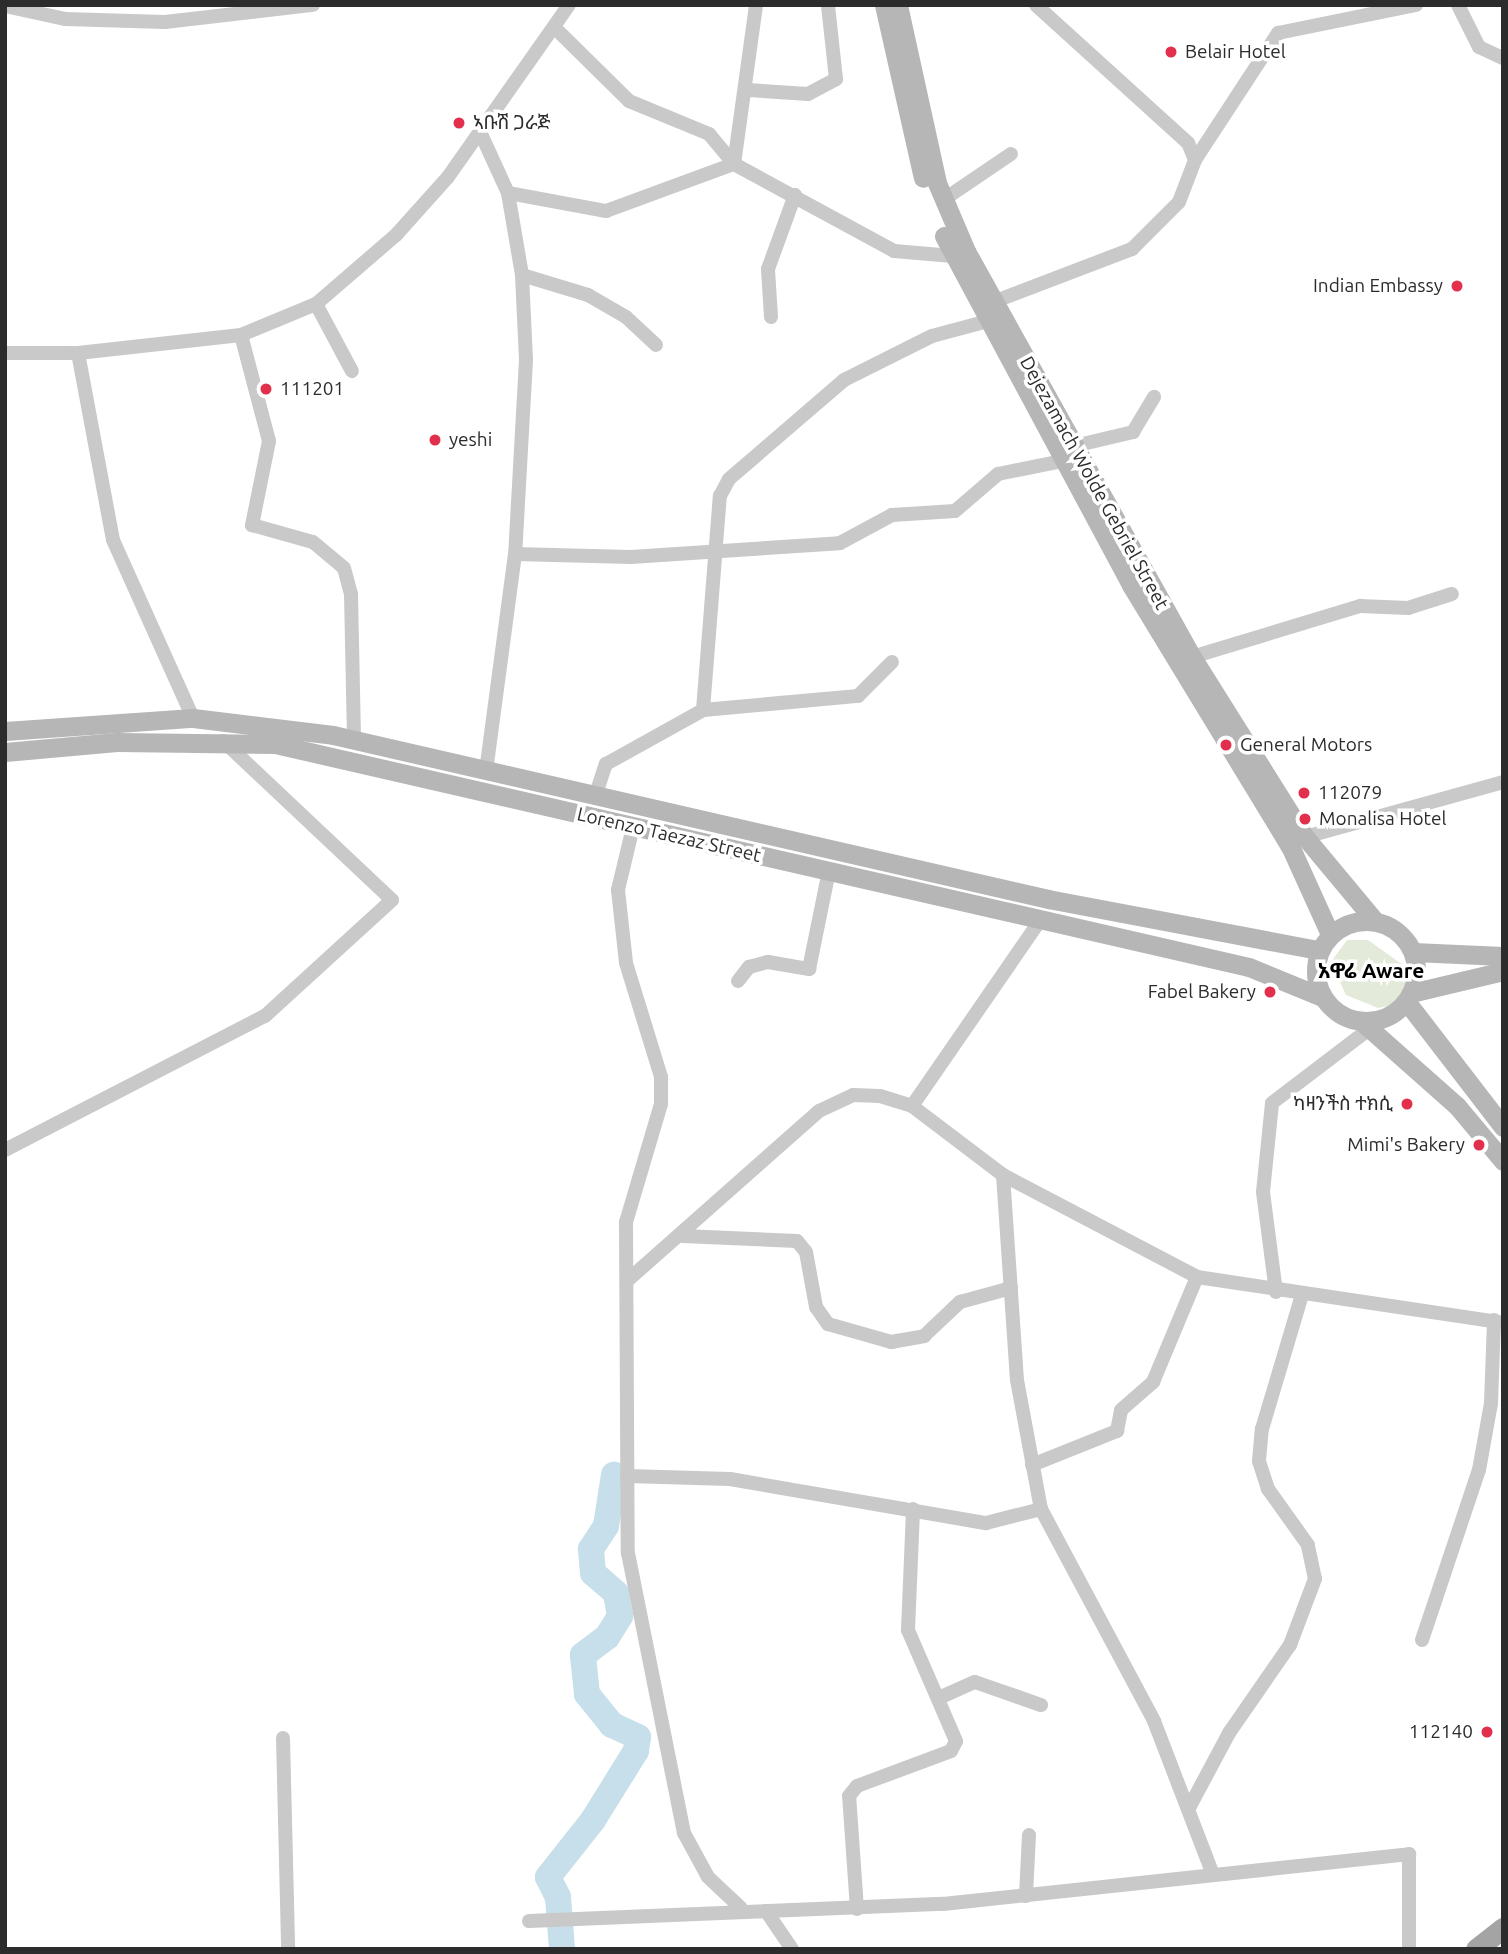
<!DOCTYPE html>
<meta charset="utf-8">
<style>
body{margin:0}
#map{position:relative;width:1508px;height:1954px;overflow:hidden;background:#fff;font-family:Ubuntu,"Noto Sans Ethiopic",sans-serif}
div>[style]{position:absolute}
.green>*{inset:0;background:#e4eada}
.river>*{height:26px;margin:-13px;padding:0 13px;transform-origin:13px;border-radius:13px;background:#c6dfea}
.street>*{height:14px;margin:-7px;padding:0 7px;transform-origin:7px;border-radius:7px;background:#c9c9c9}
.secondary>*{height:19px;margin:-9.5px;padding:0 9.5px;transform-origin:9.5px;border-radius:9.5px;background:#b6b6b6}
.secondary>.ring{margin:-9.5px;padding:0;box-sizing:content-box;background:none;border:19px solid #b6b6b6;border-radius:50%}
.primary>*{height:21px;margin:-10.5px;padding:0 10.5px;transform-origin:10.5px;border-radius:10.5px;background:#a4a4a4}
.dots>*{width:19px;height:19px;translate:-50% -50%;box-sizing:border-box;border:4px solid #fff;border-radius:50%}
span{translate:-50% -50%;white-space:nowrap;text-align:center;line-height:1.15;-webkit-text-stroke:7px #fff;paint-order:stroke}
.poi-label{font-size:19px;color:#2c2c2c}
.left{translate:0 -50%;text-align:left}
.right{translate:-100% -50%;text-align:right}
.street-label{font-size:19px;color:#2c2c2c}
.neighbourhood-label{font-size:21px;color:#000;font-weight:700}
.frame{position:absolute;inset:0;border:7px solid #2c2c2c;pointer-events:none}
</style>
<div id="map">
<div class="green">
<div style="clip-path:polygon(1347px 940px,1368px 940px,1403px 965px,1407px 994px,1397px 1004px,1378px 1008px,1346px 995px,1331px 962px)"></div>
</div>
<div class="river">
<div style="left:562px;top:1949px;width:52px;rotate:-94.4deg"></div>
<div style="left:558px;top:1897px;width:22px;rotate:-117deg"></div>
<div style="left:548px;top:1877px;width:73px;rotate:-51.7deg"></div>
<div style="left:593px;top:1820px;width:81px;rotate:-58.1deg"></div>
<div style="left:636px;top:1751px;width:14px;rotate:-82deg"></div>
<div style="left:638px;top:1737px;width:29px;rotate:-155deg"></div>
<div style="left:612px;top:1725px;width:40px;rotate:-129deg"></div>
<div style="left:587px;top:1694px;width:39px;rotate:-96deg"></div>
<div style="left:583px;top:1655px;width:30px;rotate:-37deg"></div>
<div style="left:607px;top:1637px;width:25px;rotate:-58deg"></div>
<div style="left:620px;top:1616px;width:23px;rotate:-100deg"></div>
<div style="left:616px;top:1593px;width:30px;rotate:-139deg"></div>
<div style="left:593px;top:1573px;width:24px;rotate:-95deg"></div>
<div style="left:591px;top:1549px;width:27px;rotate:-57deg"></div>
<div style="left:606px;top:1526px;width:52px;rotate:-81.1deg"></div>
</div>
<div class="street">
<div style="left:1458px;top:5px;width:47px;rotate:63.4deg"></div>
<div style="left:1479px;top:47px;width:26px;rotate:25deg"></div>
<div style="left:5px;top:6px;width:61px;rotate:12.2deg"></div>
<div style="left:65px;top:19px;width:100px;rotate:1.7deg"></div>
<div style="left:165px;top:22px;width:149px;rotate:-6.6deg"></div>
<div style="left:556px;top:29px;width:103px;rotate:44.6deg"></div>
<div style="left:629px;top:101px;width:87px;rotate:22.4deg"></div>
<div style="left:709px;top:134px;width:39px;rotate:50deg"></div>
<div style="left:734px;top:164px;width:182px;rotate:28.5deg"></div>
<div style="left:894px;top:251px;width:59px;rotate:4.8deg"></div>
<div style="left:748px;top:90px;width:60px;rotate:3.8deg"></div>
<div style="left:808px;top:94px;width:32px;rotate:-28deg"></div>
<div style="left:836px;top:79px;width:74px;rotate:-96.2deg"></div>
<div style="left:481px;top:134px;width:65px;rotate:65.4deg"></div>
<div style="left:508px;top:193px;width:83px;rotate:80.3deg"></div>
<div style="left:522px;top:275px;width:85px;rotate:87.3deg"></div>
<div style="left:526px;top:360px;width:194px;rotate:93.2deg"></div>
<div style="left:515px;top:554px;width:220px;rotate:97.6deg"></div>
<div style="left:1195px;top:160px;width:152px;rotate:-56.8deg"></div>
<div style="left:1278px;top:33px;width:141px;rotate:-11.5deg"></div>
<div style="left:508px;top:193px;width:100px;rotate:10.4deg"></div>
<div style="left:606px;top:211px;width:136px;rotate:-20.2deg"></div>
<div style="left:734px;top:164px;width:161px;rotate:-82.1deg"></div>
<div style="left:943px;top:200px;width:82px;rotate:-34.1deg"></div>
<div style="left:522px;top:275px;width:69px;rotate:16.9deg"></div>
<div style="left:588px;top:295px;width:44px;rotate:30.1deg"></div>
<div style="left:626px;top:317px;width:41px;rotate:43deg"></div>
<div style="left:993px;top:302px;width:149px;rotate:-20.9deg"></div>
<div style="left:1132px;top:249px;width:66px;rotate:-45deg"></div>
<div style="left:1179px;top:202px;width:45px;rotate:-69.1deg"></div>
<div style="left:1195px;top:160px;width:18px;rotate:-112deg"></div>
<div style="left:1188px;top:143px;width:205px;rotate:-137.8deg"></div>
<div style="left:316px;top:304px;width:76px;rotate:61.8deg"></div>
<div style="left:771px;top:317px;width:48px;rotate:-93.6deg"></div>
<div style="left:768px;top:269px;width:79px;rotate:-70deg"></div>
<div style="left:241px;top:335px;width:110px;rotate:75.2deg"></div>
<div style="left:269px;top:441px;width:86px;rotate:101.4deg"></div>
<div style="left:252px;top:525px;width:63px;rotate:15.6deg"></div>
<div style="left:313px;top:542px;width:40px;rotate:40deg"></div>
<div style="left:344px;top:568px;width:27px;rotate:75deg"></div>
<div style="left:351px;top:594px;width:146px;rotate:88.8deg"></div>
<div style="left:5px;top:353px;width:73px"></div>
<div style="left:78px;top:353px;width:164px;rotate:-6.3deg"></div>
<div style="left:241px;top:335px;width:81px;rotate:-22.5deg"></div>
<div style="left:316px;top:304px;width:106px;rotate:-40.8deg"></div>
<div style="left:396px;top:235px;width:78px;rotate:-48.1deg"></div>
<div style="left:448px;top:177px;width:210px;rotate:-54.9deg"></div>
<div style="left:78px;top:353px;width:190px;rotate:79.4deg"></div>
<div style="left:113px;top:540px;width:195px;rotate:65.8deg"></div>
<div style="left:1074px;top:446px;width:61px;rotate:-13.3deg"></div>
<div style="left:1133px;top:432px;width:41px;rotate:-59deg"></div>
<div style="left:515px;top:554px;width:116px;rotate:1.5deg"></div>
<div style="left:631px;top:557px;width:209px;rotate:-3.8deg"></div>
<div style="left:840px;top:543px;width:59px;rotate:-28.3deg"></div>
<div style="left:892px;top:515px;width:63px;rotate:-3.6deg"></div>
<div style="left:955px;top:511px;width:57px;rotate:-40.7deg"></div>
<div style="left:998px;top:474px;width:65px;rotate:-11.5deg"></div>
<div style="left:1192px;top:657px;width:176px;rotate:-16.9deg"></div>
<div style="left:1360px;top:606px;width:48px;rotate:2.4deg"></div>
<div style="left:1408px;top:608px;width:46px;rotate:-17.7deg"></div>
<div style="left:703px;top:710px;width:156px;rotate:-5.2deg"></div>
<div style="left:858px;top:696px;width:48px;rotate:-45deg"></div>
<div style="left:595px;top:797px;width:35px;rotate:-72deg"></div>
<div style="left:606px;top:764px;width:111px;rotate:-29.1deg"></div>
<div style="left:703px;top:710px;width:215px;rotate:-85.5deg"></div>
<div style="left:720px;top:496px;width:19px;rotate:-62deg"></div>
<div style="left:729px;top:479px;width:152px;rotate:-40.7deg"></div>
<div style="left:844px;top:380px;width:98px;rotate:-26.6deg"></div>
<div style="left:932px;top:336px;width:58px;rotate:-15deg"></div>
<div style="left:633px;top:827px;width:65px;rotate:103.4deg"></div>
<div style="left:618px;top:890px;width:73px;rotate:83.7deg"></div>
<div style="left:626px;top:963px;width:119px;rotate:72.9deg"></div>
<div style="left:661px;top:1077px;width:27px;rotate:90deg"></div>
<div style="left:661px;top:1104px;width:123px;rotate:106.5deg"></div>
<div style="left:626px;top:1222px;width:331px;rotate:89.7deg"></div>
<div style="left:628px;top:1553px;width:286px;rotate:78.7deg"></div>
<div style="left:684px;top:1833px;width:50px;rotate:61.4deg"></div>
<div style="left:708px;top:1877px;width:45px;rotate:43.2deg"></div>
<div style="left:1305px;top:837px;width:205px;rotate:-15.5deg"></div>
<div style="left:738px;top:981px;width:18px;rotate:-52deg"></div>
<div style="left:749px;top:967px;width:20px;rotate:-15deg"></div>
<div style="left:768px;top:962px;width:42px;rotate:9.7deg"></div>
<div style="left:809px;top:969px;width:100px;rotate:-78.5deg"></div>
<div style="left:912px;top:1106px;width:227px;rotate:-55.4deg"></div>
<div style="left:5px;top:1150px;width:292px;rotate:-27.3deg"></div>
<div style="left:265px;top:1016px;width:172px;rotate:-42.4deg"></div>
<div style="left:392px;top:900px;width:232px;rotate:-136.7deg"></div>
<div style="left:1003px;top:1175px;width:205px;rotate:86.1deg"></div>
<div style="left:1017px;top:1380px;width:131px;rotate:79.5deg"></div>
<div style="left:1041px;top:1509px;width:240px;rotate:61.9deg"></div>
<div style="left:1154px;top:1721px;width:165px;rotate:69deg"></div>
<div style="left:683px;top:1236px;width:114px;rotate:2.5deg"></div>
<div style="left:797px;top:1241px;width:14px;rotate:51deg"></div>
<div style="left:806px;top:1252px;width:56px;rotate:79.7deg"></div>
<div style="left:816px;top:1307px;width:21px;rotate:55deg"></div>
<div style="left:828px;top:1324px;width:66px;rotate:15.9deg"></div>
<div style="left:891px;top:1342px;width:34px;rotate:-10deg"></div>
<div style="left:924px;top:1336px;width:50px;rotate:-43.4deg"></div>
<div style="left:960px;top:1302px;width:53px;rotate:-15.4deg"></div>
<div style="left:628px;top:1280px;width:255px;rotate:-41.5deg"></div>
<div style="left:819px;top:1111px;width:38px;rotate:-25deg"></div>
<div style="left:853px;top:1095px;width:27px;rotate:2deg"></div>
<div style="left:880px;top:1096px;width:34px;rotate:17deg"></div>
<div style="left:912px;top:1106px;width:114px;rotate:37.2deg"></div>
<div style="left:1003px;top:1175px;width:219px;rotate:27.7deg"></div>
<div style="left:1197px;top:1277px;width:309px;rotate:8.5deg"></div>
<div style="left:1276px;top:1292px;width:101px;rotate:-97.4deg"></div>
<div style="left:1263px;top:1192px;width:89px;rotate:-84.2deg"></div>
<div style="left:1272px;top:1103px;width:122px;rotate:-37.3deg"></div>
<div style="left:1032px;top:1465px;width:92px;rotate:-21.8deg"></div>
<div style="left:1117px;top:1431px;width:21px;rotate:-79deg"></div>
<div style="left:1121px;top:1410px;width:43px;rotate:-41.2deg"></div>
<div style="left:1153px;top:1382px;width:114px;rotate:-67.3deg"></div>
<div style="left:627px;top:1476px;width:103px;rotate:1.7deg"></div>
<div style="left:730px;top:1479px;width:260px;rotate:9.8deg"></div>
<div style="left:986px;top:1523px;width:57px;rotate:-14.3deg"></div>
<div style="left:1422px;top:1640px;width:179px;rotate:-71.5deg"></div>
<div style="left:1479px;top:1470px;width:68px;rotate:-79.8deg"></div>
<div style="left:1491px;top:1403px;width:83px;rotate:-87.9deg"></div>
<div style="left:941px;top:1697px;width:37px;rotate:-24deg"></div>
<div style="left:975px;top:1682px;width:70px;rotate:19.2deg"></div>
<div style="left:283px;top:1738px;width:211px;rotate:88.6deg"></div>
<div style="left:1189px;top:1808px;width:85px;rotate:-61.9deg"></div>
<div style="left:1229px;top:1733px;width:107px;rotate:-55.3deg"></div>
<div style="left:1290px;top:1645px;width:71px;rotate:-69.3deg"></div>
<div style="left:1315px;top:1579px;width:35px;rotate:-102deg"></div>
<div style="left:1308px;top:1545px;width:69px;rotate:-125.5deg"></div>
<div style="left:1268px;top:1489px;width:29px;rotate:-108deg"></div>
<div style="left:1259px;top:1461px;width:32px;rotate:-85deg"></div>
<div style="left:1262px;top:1429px;width:140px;rotate:-73.4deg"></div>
<div style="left:1026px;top:1896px;width:61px;rotate:-87.2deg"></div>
<div style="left:857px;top:1909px;width:113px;rotate:-94deg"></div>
<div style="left:849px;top:1796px;width:13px;rotate:-51deg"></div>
<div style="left:857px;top:1786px;width:100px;rotate:-20.4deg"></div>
<div style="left:951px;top:1751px;width:11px;rotate:-63deg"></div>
<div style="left:956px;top:1741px;width:121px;rotate:-113.4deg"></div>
<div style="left:908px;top:1630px;width:121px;rotate:-87.6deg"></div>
<div style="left:766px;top:1911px;width:46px;rotate:55.6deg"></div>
<div style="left:529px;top:1921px;width:414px;rotate:-2.4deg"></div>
<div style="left:943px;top:1904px;width:469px;rotate:-6.1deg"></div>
<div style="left:1409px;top:1854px;width:95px;rotate:90deg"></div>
</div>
<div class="secondary">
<div style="left:884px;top:5px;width:177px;rotate:77.3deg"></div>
<div style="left:898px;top:5px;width:182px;rotate:77.6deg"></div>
<div style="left:937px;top:183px;width:74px;rotate:66.9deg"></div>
<div style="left:966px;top:251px;width:465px;rotate:60.9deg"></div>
<div style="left:1192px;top:657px;width:213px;rotate:57.9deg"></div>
<div style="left:1305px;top:837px;width:109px;rotate:50.2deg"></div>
<div style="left:944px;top:236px;width:396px;rotate:61.8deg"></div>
<div style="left:1131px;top:585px;width:306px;rotate:58.7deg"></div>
<div style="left:1290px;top:846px;width:97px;rotate:65.6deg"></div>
<div style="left:5px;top:731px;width:188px;rotate:-4deg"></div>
<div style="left:193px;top:718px;width:141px;rotate:6.9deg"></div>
<div style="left:333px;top:735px;width:734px;rotate:12.92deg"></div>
<div style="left:1048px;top:899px;width:276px;rotate:10.7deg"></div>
<div style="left:5px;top:752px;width:112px;rotate:-5.1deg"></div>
<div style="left:117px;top:742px;width:158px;rotate:0.7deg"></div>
<div style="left:275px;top:744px;width:999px;rotate:12.9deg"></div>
<div style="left:1249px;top:967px;width:79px;rotate:22.3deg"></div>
<div class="ring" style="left:1316px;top:921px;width:81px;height:81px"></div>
<div style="left:1413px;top:952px;width:90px;rotate:2.5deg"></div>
<div style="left:1411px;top:993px;width:95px;rotate:-13.4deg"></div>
<div style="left:1406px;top:1001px;width:159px;rotate:52.4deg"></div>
<div style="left:1361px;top:1021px;width:128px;rotate:41.5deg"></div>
<div style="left:1457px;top:1106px;width:72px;rotate:50.1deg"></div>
</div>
<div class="primary">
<div style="left:1476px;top:1949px;width:34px;rotate:-38deg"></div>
</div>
<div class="dots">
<div style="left:1171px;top:52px;background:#e2304c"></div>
<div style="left:459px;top:123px;background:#e2304c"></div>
<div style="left:1457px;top:286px;background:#e2304c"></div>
<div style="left:266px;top:389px;background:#e2304c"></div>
<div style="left:435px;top:440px;background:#e2304c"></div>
<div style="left:1226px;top:745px;background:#e2304c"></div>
<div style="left:1304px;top:793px;background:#e2304c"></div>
<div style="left:1305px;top:819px;background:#e2304c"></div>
<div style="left:1270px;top:992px;background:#e2304c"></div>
<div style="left:1407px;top:1104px;background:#e2304c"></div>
<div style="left:1479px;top:1145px;background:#e2304c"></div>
<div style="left:1487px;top:1732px;background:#e2304c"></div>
</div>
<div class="poi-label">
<span class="left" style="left:1185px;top:52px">Belair Hotel</span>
<span class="left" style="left:473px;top:123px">ኣቡሽ ጋራጅ</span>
<span class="right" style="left:1443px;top:286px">Indian Embassy</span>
<span class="left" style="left:280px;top:389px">111201</span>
<span class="left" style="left:449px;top:440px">yeshi</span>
<span class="left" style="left:1240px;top:745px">General Motors</span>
<span class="left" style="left:1318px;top:793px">112079</span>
<span class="left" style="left:1319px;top:819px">Monalisa Hotel</span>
<span class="right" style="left:1256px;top:992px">Fabel Bakery</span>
<span class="right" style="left:1393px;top:1104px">ካዛንችስ ተክሲ</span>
<span class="right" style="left:1465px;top:1145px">Mimi's Bakery</span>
<span class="right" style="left:1473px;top:1732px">112140</span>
</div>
<div class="street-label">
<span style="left:1094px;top:483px;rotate:61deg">Dejezamach Wolde Gebriel Street</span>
<span style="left:669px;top:835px;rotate:13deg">Lorenzo Taezaz Street</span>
</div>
<div class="neighbourhood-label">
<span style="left:1371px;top:970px">አዋሬ Aware</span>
</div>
<div class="frame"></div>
</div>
